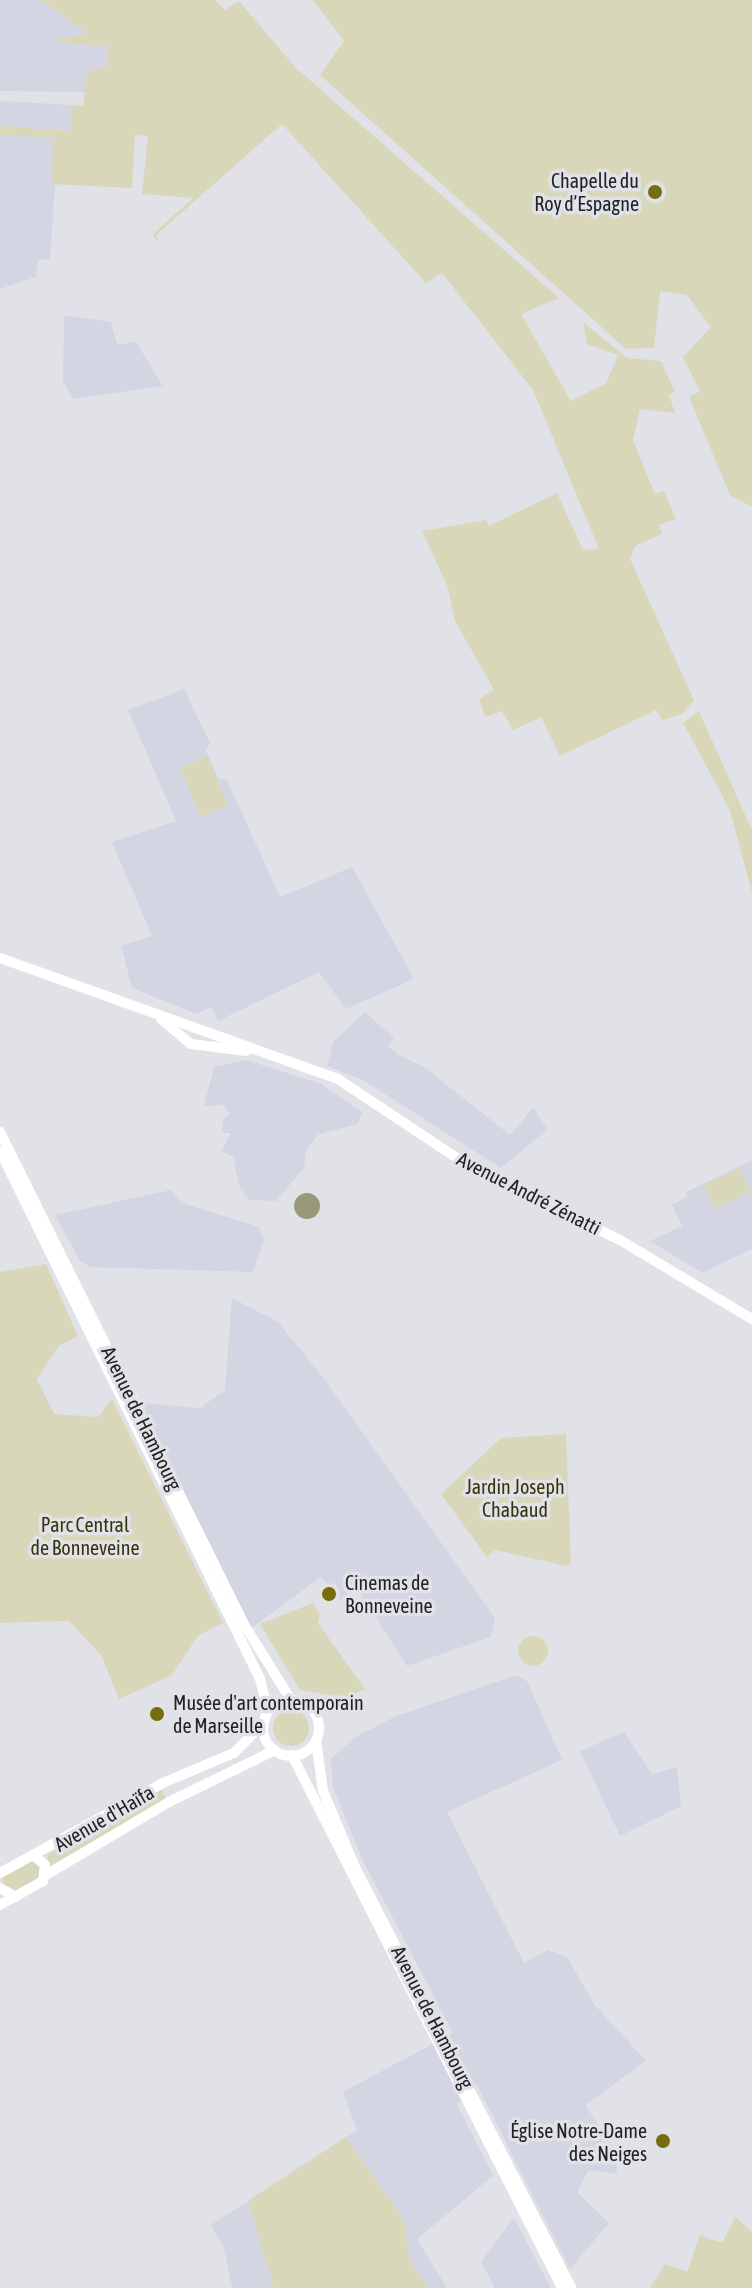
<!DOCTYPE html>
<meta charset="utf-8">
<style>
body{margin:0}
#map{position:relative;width:752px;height:2288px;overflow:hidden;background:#e1e2e8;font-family:"Asap Condensed",sans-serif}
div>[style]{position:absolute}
.built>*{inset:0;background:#d4d5e3}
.green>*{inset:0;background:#d9d7ba}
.round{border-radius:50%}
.water>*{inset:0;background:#9a987a}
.tertiary>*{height:10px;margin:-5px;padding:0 5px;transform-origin:5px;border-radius:5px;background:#fff}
.tertiary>.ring{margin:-5px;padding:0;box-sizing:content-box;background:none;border:10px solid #fff;border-radius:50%}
.dots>*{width:22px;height:22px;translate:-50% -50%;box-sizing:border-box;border:4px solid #e1e2e8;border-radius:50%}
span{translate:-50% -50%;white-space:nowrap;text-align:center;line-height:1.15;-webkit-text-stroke:7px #e1e2e8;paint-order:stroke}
.poi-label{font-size:20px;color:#222224}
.right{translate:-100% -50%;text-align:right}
.left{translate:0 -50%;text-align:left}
.street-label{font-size:20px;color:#222224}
.park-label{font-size:20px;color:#37340c}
</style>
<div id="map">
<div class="built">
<div style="clip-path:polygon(0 0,40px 0,107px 45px,107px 66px,86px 92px,0 91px)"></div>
<div style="clip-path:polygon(0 101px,72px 105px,70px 131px,0 126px)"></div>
<div style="clip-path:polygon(0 135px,53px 138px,55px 185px,50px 259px,38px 260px,36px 277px,0 289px)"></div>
<div style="clip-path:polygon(64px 315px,111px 322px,117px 345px,136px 342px,163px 386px,74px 399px,63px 382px)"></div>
<div style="clip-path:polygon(184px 689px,210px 743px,206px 751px,219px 779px,227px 780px,280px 897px,352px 867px,414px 979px,346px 1009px,319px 972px,218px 1021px,212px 1007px,196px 1014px,132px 988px,121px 946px,152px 936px,112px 842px,176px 821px,128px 710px)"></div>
<div style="clip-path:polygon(365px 1012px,394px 1038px,388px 1046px,397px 1054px,424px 1067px,510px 1135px,533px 1108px,548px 1129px,501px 1168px,363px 1080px,327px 1066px,333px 1042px)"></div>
<div style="clip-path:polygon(247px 1060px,321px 1084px,362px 1112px,358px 1124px,319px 1134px,306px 1150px,304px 1168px,276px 1201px,250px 1200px,240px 1189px,233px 1157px,221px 1151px,231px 1133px,222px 1133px,223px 1120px,230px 1114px,223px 1105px,204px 1106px,214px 1067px)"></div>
<div style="clip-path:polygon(752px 1160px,752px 1249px,702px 1273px,650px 1241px,682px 1226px,672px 1205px,687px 1197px,686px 1192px)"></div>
<div style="clip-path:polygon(171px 1190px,182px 1203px,259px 1227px,264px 1240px,253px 1272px,90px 1267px,80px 1261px,55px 1215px)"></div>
<div style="clip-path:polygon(232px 1298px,278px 1322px,325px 1380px,495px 1618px,491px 1637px,407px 1666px,357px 1588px,339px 1600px,321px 1577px,249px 1630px,140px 1403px,200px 1408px,225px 1390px)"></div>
<div style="clip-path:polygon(516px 1675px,527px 1681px,562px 1760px,447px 1812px,524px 1963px,548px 1950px,567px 1957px,595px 2005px,646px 2061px,585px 2105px,616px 2150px,617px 2174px,589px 2170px,577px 2192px,609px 2223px,570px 2269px,476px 2083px,457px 2104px,493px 2176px,417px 2239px,447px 2288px,232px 2288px,224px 2248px,211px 2225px,357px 2130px,343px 2092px,453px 2033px,362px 1859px,333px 1788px,331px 1759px,354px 1738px,394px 1717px)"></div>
<div style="clip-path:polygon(624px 1732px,652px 1774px,677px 1767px,681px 1806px,620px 1836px,580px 1751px)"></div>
<div style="clip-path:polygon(514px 2218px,551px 2288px,495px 2288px,481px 2262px)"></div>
</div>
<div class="green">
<div style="clip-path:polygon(40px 0,215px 0,225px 10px,239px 1px,296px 68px,559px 298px,521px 314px,571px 401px,606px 383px,618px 355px,587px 344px,583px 322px,627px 358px,661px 361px,675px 392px,669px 395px,675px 413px,640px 409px,633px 440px,655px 494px,664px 491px,676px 519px,659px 525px,662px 534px,635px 546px,630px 559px,694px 700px,682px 714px,662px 720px,656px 710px,560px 756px,541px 717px,513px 730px,502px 711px,485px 717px,479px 699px,494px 690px,455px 621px,447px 585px,422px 531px,486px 520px,489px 526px,557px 493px,583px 550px,599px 549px,533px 390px,442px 273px,426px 283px,282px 124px,156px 235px,159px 246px,153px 234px,193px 198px,142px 194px,148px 136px,135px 135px,132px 188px,51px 184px,53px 138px,0 135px,0 126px,70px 131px,72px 105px,83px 106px,87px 71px,107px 66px,107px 46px,51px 42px,88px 33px)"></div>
<div style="clip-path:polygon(313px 0,752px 0,752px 507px,730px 495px,689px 397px,700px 391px,683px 357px,711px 327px,687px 295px,660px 291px,654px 348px,626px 349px,320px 75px,344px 41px)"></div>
<div style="clip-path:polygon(699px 711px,752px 830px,752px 893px,730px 810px,683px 723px)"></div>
<div style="clip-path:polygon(207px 756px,228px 805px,201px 817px,179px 768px)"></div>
<div style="clip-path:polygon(740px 1168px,751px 1191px,715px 1208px,704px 1185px)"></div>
<div style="clip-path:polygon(46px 1264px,78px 1336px,59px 1346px,37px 1379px,54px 1414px,98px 1417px,112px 1399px,223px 1623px,198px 1636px,172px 1675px,119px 1699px,101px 1655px,69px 1621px,0 1623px,0 1272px)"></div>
<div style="clip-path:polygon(566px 1434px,571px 1562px,567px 1566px,495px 1550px,487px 1557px,441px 1494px,501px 1438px)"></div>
<div style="clip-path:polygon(313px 1603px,320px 1614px,318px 1623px,365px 1689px,347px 1698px,300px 1690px,260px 1624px)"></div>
<div class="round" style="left:518px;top:1636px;width:30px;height:30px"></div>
<div class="round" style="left:273px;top:1710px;width:36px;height:36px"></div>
<div style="clip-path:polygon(161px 1789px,167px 1800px,49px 1866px,47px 1855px)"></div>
<div style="clip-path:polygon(32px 1860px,41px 1867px,39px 1880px,17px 1893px,4px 1887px,3px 1877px)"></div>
<div style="clip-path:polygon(346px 2137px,405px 2221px,408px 2256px,428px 2288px,274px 2288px,248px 2201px)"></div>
<div style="clip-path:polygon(735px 2217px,752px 2232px,752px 2288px,650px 2288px,665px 2264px,687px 2272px,700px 2235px,722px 2243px)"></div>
</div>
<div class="water">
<div class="round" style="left:294px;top:1193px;width:26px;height:26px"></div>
</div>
<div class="tertiary">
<div style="left:0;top:958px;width:359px;rotate:19.7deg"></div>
<div style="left:338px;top:1079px;width:157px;rotate:33.6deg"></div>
<div style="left:469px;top:1166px;width:168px;rotate:26.1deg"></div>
<div style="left:620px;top:1240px;width:154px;rotate:30.9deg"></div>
<div style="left:161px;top:1019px;width:39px;rotate:40deg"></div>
<div style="left:191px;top:1044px;width:56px;rotate:7.1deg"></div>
<div style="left:0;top:1132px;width:551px;rotate:63.62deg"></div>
<div style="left:245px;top:1626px;width:87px;rotate:58.1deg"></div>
<div style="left:0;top:1151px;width:589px;rotate:63.78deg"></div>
<div style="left:260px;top:1679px;width:34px;rotate:76deg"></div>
<div class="ring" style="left:263px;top:1700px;width:46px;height:46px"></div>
<div style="left:316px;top:1740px;width:51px;rotate:82.2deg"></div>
<div style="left:323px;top:1791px;width:82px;rotate:67.2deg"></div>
<div style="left:355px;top:1867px;width:473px;rotate:62.8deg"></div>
<div style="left:292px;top:1755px;width:597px;rotate:63.13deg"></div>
<div style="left:0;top:1873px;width:188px;rotate:-28.9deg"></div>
<div style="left:165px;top:1782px;width:75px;rotate:-22.8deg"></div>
<div style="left:234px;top:1753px;width:41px;rotate:-45deg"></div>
<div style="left:46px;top:1875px;width:143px;rotate:-30.7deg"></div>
<div style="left:169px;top:1802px;width:118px;rotate:-26.1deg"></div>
<div style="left:0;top:1888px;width:18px;rotate:29deg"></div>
<div style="left:0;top:1905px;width:49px;rotate:-29.2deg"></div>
<div style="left:43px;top:1881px;width:16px;rotate:-83deg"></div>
<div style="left:45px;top:1865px;width:14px;rotate:-141deg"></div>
</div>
<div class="dots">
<div style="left:655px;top:192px;background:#766e0c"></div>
<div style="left:329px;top:1594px;background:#766e0c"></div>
<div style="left:157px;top:1714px;background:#766e0c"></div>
<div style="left:663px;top:2141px;background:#766e0c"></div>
</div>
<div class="poi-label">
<span class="right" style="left:639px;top:192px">Chapelle du<br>Roy d’Espagne</span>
<span class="left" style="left:345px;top:1594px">Cinemas de<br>Bonneveine</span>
<span class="left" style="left:173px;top:1714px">Musée d'art contemporain<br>de Marseille</span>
<span class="right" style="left:647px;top:2142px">Église Notre-Dame<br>des Neiges</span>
</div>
<div class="street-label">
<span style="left:529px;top:1193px;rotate:27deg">Avenue André Zénatti</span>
<span style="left:142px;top:1418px;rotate:64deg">Avenue de Hambourg</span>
<span style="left:104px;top:1818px;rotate:-30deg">Avenue d'Haïfa</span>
<span style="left:433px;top:2017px;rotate:63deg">Avenue de Hambourg</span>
</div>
<div class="park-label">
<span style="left:515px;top:1498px">Jardin Joseph<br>Chabaud</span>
<span style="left:85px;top:1536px">Parc Central<br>de Bonneveine</span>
</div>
</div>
